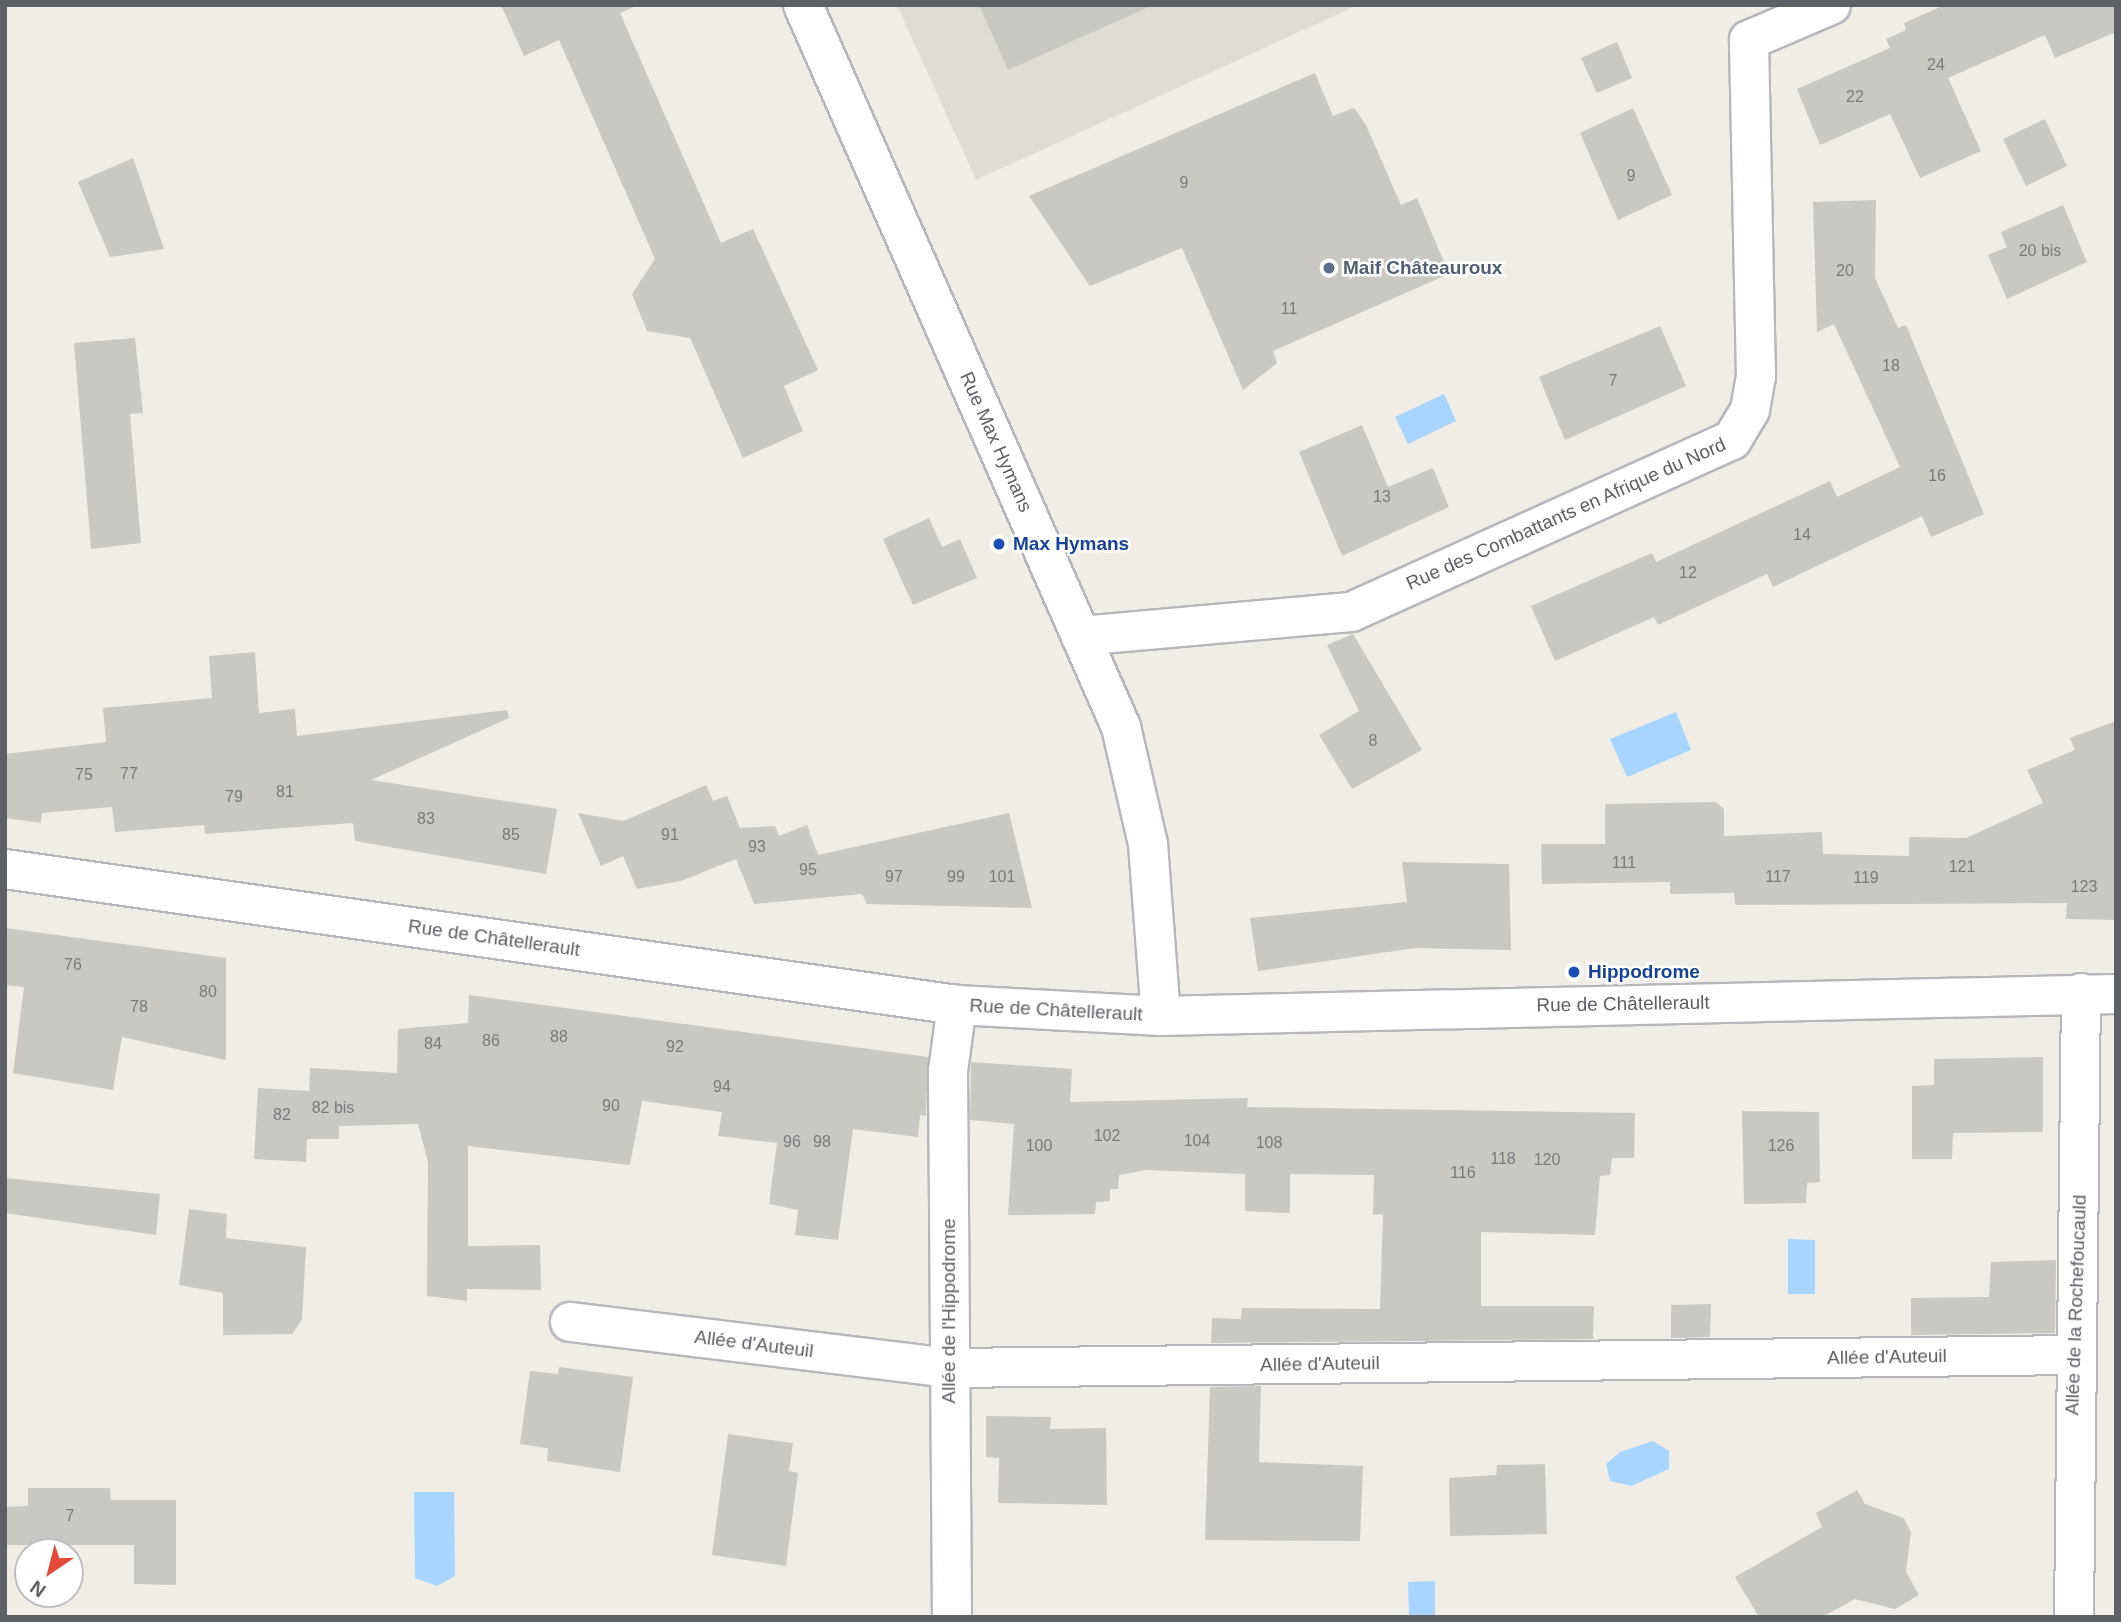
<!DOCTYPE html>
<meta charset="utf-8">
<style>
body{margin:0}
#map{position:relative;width:2121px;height:1622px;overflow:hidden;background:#efede5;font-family:Helvetica,sans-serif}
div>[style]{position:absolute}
.education>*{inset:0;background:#dfdcd3}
.water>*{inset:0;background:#a8d5fd}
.building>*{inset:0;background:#cac8c2}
.roads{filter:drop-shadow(2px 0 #b6b7bc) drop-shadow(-2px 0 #b6b7bc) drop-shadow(0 2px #b6b7bc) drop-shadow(0 -2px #b6b7bc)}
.street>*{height:38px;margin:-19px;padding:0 19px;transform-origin:19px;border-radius:19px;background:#fff}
.secondary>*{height:38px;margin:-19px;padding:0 19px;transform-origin:19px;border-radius:19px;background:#fff}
.dots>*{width:19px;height:19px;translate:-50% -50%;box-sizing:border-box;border:4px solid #fff;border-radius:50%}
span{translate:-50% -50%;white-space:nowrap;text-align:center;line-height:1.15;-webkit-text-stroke:5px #fff;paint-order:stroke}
.number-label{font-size:16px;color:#787a7c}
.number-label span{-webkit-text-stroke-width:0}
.service-label{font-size:19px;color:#4e5e75;font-weight:700}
.left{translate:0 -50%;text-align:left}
.street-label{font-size:19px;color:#5d6065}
.transit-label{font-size:19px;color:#164399;font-weight:700}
.frame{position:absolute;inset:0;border:7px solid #5d6065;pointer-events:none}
.north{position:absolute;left:14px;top:1538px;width:70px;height:70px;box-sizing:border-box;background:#fff;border:2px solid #bebfc1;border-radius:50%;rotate:215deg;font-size:19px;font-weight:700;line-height:28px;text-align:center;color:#5d6065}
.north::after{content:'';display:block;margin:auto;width:24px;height:32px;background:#e44836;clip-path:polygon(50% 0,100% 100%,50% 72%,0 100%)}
</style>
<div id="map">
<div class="education">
<div style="clip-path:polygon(897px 5px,1358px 5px,976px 180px)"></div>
</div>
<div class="water">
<div style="clip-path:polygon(1444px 394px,1456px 421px,1408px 444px,1395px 417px)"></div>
<div style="clip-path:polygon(1676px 712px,1691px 750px,1627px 777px,1610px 739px)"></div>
<div style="clip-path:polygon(1788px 1239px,1815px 1240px,1815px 1294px,1788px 1294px)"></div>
<div style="clip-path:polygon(1653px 1441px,1669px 1451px,1669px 1469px,1631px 1486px,1610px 1481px,1606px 1464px,1620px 1452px)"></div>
<div style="clip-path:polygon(414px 1492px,454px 1492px,455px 1576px,437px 1586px,415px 1578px)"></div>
<div style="clip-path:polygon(1435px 1581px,1435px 1617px,1409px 1617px,1408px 1582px)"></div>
</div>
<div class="building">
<div style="clip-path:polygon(501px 5px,639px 5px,620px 13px,721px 243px,753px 229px,818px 370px,784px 386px,803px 431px,743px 458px,690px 338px,647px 331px,632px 294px,655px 259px,559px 40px,524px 56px)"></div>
<div style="clip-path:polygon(979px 5px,1153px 5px,1008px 70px)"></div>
<div style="clip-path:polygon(1945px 5px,2116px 5px,2116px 32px,2055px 58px,2045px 35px,1948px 78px,1981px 151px,1920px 178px,1890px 114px,1820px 145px,1797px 89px,1890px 48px,1886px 39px,1906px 30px,1904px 23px)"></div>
<div style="clip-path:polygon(1617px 42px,1632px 78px,1597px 93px,1581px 58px)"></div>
<div style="clip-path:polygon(1315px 73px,1333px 116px,1354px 108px,1366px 125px,1401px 205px,1417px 198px,1449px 274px,1273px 351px,1277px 363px,1243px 390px,1182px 248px,1090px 286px,1029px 196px)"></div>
<div style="clip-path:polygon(1633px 108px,1672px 195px,1618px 220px,1580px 133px)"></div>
<div style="clip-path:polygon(2045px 119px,2067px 166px,2026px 186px,2003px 139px)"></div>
<div style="clip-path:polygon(133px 158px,164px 249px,110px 257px,78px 182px)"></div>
<div style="clip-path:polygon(1876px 200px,1875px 278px,1898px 328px,1906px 325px,1984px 514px,1931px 537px,1922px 516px,1773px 587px,1767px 574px,1658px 625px,1654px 617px,1555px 661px,1531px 606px,1652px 553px,1656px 562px,1830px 481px,1837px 497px,1900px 467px,1834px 324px,1817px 332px,1813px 202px)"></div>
<div style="clip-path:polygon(2063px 205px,2087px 262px,2007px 299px,1988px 255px,2007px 247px,2001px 232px)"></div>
<div style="clip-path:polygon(1660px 326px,1686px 386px,1565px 440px,1539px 377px)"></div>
<div style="clip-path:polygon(135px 338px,143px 413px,130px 414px,141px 543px,91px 549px,74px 343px)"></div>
<div style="clip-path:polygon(1362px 425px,1388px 487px,1433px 468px,1449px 507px,1342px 556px,1299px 452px)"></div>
<div style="clip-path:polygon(929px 518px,942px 547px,960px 539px,977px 578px,913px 605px,883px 539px)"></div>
<div style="clip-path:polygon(1353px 634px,1422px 750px,1352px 789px,1319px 735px,1359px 711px,1327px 645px)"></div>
<div style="clip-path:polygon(255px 652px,259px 713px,295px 709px,297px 736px,507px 710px,509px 718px,371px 780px,557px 809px,546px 874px,355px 841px,353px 823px,205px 834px,204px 825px,115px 832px,112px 807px,42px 813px,41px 823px,5px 818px,5px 754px,106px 742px,103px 708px,212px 698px,209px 656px)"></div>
<div style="clip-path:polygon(2116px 721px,2116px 920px,2066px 919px,2067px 903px,1735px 905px,1734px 893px,1670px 894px,1670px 882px,1542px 884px,1541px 844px,1605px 844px,1605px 804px,1715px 802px,1724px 809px,1724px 836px,1822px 832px,1823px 854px,1909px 856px,1909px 837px,1966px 838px,2043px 803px,2027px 770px,2075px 750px,2070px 738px)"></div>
<div style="clip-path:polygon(706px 785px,713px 801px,727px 796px,740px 828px,775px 826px,779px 836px,807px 825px,818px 855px,1009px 813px,1032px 908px,867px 904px,862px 894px,754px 904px,736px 859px,681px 881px,637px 889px,623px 856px,601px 866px,578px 813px,624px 821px)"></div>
<div style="clip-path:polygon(1402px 862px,1509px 864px,1511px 950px,1415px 948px,1258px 971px,1250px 918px,1407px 902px)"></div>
<div style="clip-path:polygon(5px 928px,226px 958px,226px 1060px,122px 1037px,113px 1090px,13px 1073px,24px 987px,5px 985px)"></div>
<div style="clip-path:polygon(469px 995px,928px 1057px,926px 1116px,920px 1115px,918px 1137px,853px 1129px,838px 1240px,795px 1235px,798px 1210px,769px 1204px,777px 1143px,718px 1136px,722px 1112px,642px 1101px,630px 1165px,468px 1146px,468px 1246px,540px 1245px,541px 1290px,467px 1289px,467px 1301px,427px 1296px,428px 1162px,418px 1124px,339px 1126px,339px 1139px,307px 1139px,306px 1162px,254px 1159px,258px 1088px,309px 1091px,310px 1068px,397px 1073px,398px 1029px,468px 1023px)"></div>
<div style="clip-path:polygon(2043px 1057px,2043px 1132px,1953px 1133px,1952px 1159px,1912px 1159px,1912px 1086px,1934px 1085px,1934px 1059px)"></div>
<div style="clip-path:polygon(971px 1062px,1072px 1069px,1070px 1102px,1248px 1098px,1247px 1107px,1635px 1113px,1634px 1158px,1612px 1158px,1610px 1175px,1600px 1176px,1595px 1235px,1481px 1232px,1481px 1306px,1594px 1306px,1593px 1339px,1211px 1343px,1212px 1318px,1241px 1319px,1242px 1308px,1380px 1309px,1383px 1214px,1373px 1215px,1374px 1175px,1290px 1174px,1290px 1213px,1263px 1212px,1245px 1211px,1245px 1174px,1146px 1170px,1119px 1175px,1118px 1189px,1110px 1189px,1110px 1201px,1096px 1202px,1095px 1214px,1008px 1215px,1014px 1124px,970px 1120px)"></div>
<div style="clip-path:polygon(1742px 1111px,1819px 1112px,1820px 1182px,1807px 1183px,1806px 1203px,1744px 1204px)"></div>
<div style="clip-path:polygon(5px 1178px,160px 1194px,156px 1235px,5px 1213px)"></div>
<div style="clip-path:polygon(189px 1209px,227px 1214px,226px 1238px,306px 1247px,302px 1320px,292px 1334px,223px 1335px,223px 1293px,179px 1285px)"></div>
<div style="clip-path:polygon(2056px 1260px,2055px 1333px,1911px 1335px,1911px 1298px,1989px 1297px,1991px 1262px)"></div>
<div style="clip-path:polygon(1711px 1304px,1710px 1337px,1671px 1338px,1671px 1305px)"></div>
<div style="clip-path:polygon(559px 1367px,633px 1377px,620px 1472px,547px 1461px,548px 1448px,520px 1444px,530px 1371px,558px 1374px)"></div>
<div style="clip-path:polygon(1261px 1386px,1259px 1462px,1363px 1466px,1360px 1541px,1205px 1540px,1210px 1387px)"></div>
<div style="clip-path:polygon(986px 1416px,1051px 1417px,1050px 1429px,1106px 1428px,1107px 1505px,998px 1503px,999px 1458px,986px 1457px)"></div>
<div style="clip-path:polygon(728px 1434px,793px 1443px,789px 1471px,798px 1473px,786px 1566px,712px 1555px)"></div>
<div style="clip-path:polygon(1545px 1464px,1547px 1534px,1450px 1536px,1449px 1478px,1496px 1475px,1497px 1465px)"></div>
<div style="clip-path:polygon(28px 1488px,110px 1488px,111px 1500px,176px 1500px,176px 1585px,134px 1584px,134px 1545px,5px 1545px,5px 1507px,28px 1506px)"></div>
<div style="clip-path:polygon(1857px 1490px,1865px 1504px,1904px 1518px,1911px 1532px,1906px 1572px,1919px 1595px,1895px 1609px,1855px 1599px,1822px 1617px,1759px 1617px,1735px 1577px,1822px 1527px,1816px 1513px)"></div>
</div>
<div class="roads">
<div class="street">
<div style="left:803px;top:5px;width:789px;rotate:66.23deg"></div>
<div style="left:1121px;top:727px;width:120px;rotate:77deg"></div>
<div style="left:1148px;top:844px;width:172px;rotate:85.7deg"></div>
<div style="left:1081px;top:636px;width:271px;rotate:-5.1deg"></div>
<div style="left:1351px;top:612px;width:418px;rotate:-24.3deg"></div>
<div style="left:1732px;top:440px;width:35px;rotate:-59deg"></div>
<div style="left:1750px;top:410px;width:34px;rotate:-80deg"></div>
<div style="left:1756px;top:377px;width:337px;rotate:-91.2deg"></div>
<div style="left:1749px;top:40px;width:89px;rotate:-23.1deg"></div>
<div style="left:570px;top:1322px;width:383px;rotate:6.9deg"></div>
<div style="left:950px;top:1368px;width:1122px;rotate:-0.66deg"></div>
<div style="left:952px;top:1617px;width:546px;rotate:-90.42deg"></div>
<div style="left:948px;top:1071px;width:67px;rotate:-82.2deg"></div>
<div style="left:2074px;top:1617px;width:624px;rotate:-89.36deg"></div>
</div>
<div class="secondary">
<div style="left:5px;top:869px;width:962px;rotate:8.13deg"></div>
<div style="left:957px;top:1005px;width:204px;rotate:3.1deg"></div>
<div style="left:1161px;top:1016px;width:955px;rotate:-1.32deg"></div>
</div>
</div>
<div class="dots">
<div style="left:1329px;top:268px;background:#5c6f8a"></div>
<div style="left:999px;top:544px;background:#1a4fb4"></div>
<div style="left:1574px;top:972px;background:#1a4fb4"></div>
</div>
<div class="number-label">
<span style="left:1936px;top:65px">24</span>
<span style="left:1855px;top:97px">22</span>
<span style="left:1631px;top:176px">9</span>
<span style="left:1184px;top:183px">9</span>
<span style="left:2040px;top:251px">20 bis</span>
<span style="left:1845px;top:271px">20</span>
<span style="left:1289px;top:309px">11</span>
<span style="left:1891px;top:366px">18</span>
<span style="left:1613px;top:381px">7</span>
<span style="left:1937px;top:476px">16</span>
<span style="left:1382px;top:497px">13</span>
<span style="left:1802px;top:535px">14</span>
<span style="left:1688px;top:573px">12</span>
<span style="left:1373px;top:741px">8</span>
<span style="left:129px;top:774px">77</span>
<span style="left:84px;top:775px">75</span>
<span style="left:285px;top:792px">81</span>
<span style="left:234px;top:797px">79</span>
<span style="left:426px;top:819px">83</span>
<span style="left:511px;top:835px">85</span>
<span style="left:670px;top:835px">91</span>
<span style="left:757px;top:847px">93</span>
<span style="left:1624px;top:863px">111</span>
<span style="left:1962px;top:867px">121</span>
<span style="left:808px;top:870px">95</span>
<span style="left:894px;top:877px">97</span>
<span style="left:956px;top:877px">99</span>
<span style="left:1002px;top:877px">101</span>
<span style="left:1778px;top:877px">117</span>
<span style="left:1866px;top:878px">119</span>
<span style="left:2084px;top:887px">123</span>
<span style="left:73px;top:965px">76</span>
<span style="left:208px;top:992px">80</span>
<span style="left:139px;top:1007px">78</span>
<span style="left:559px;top:1037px">88</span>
<span style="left:491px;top:1041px">86</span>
<span style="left:433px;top:1044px">84</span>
<span style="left:675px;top:1047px">92</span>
<span style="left:722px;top:1087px">94</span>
<span style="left:611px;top:1106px">90</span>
<span style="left:333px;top:1108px">82 bis</span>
<span style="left:282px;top:1115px">82</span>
<span style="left:1107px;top:1136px">102</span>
<span style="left:1197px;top:1141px">104</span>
<span style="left:792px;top:1142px">96</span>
<span style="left:822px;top:1142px">98</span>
<span style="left:1269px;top:1143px">108</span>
<span style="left:1039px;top:1146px">100</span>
<span style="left:1781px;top:1146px">126</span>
<span style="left:1503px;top:1159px">118</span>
<span style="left:1547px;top:1160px">120</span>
<span style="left:1463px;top:1173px">116</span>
<span style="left:70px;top:1516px">7</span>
</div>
<div class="service-label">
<span class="left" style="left:1343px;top:268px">Maif Châteauroux</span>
</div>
<div class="street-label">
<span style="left:996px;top:442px;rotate:66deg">Rue Max Hymans</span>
<span style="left:1566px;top:514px;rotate:-24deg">Rue des Combattants en Afrique du Nord</span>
<span style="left:494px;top:938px;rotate:8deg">Rue de Châtellerault</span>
<span style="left:1623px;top:1004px;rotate:-1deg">Rue de Châtellerault</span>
<span style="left:1056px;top:1010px;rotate:3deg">Rue de Châtellerault</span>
<span style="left:2076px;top:1305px;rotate:-88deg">Allée de la Rochefoucauld</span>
<span style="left:949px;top:1311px;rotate:-90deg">Allée de l'Hippodrome</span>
<span style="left:754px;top:1344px;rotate:7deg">Allée d'Auteuil</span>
<span style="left:1887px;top:1357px;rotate:-1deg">Allée d'Auteuil</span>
<span style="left:1320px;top:1364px;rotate:-1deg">Allée d'Auteuil</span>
</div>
<div class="transit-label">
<span class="left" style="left:1013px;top:544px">Max Hymans</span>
<span class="left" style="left:1588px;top:972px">Hippodrome</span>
</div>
<div class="frame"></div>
<div class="north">N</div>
</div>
